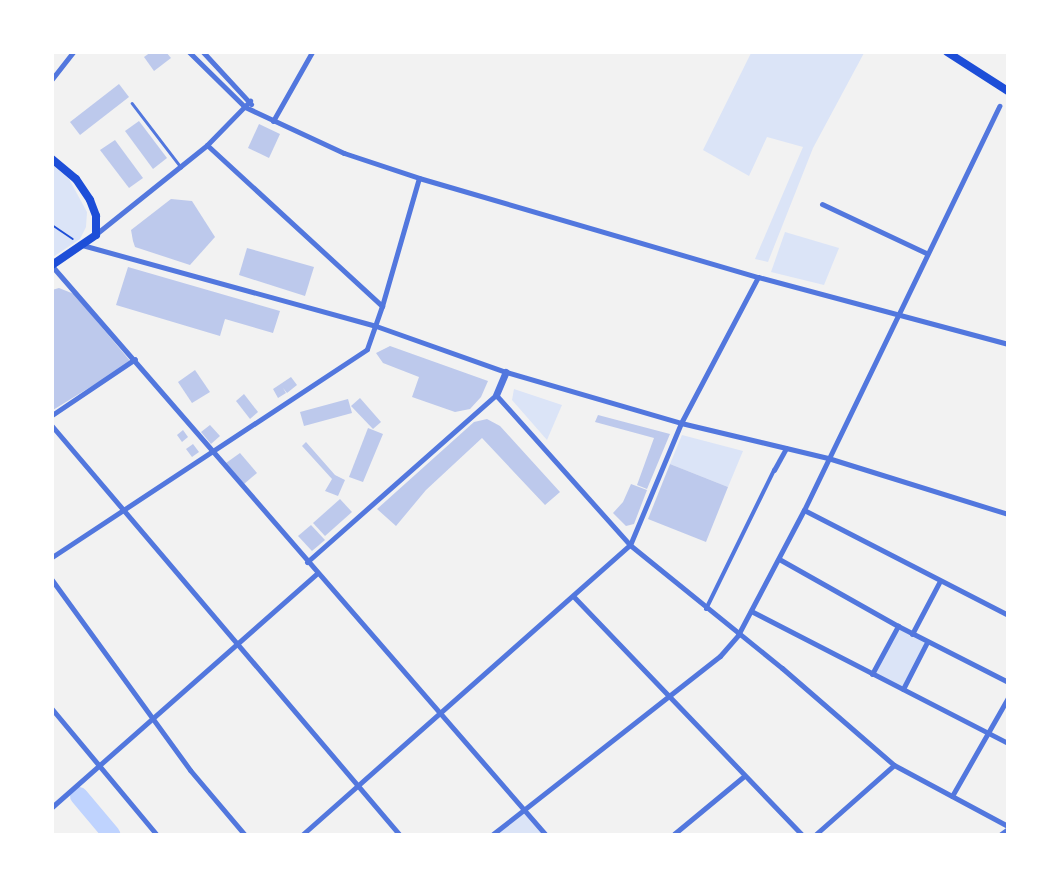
<!DOCTYPE html>
<style>
body{margin:0}
#map{position:relative;width:1060px;height:887px;overflow:hidden;background:#f2f2f2;font-family:"Varela Round",sans-serif}
div>[style]{position:absolute}
.green>*{inset:0;background:#dbe4f7}
.river>*{height:18px;margin:-9px;padding:0 9px;transform-origin:9px;border-radius:9px;background:#bfd3fe}
.building>*{inset:0;background:#bdc9ec}
.path>*{height:2px;margin:-1px;padding:0 1px;transform-origin:1px;border-radius:1px;background:#1d4ed8}
.service>*{height:2.5px;margin:-1.25px;padding:0 1.25px;transform-origin:1.25px;border-radius:1.25px;background:#5277de}
.pedestrian>*{height:4px;margin:-2px;padding:0 2px;transform-origin:2px;border-radius:2px;background:#5277de}
.minor>*{height:5px;margin:-2.5px;padding:0 2.5px;transform-origin:2.5px;border-radius:2.5px;background:#5277de}
.tertiary>*{height:7px;margin:-3.5px;padding:0 3.5px;transform-origin:3.5px;border-radius:3.5px;background:#5277de}
.secondary>*{height:8px;margin:-4px;padding:0 4px;transform-origin:4px;border-radius:4px;background:#1d4ed8}
span{translate:-50% -50%;white-space:nowrap;text-align:center;line-height:1.15;-webkit-text-stroke:4px #fff;paint-order:stroke}
.frame{position:absolute;inset:0;border:54px solid #fff;pointer-events:none}
</style>
<div id="map">
<div class="green">
<div style="clip-path:polygon(751px 53px,864px 53px,813px 148px,768px 262px,755px 259px,803px 147px,767px 137px,749px 176px,703px 150px)"></div>
<div style="clip-path:polygon(53px 165px,69px 179px,87px 212px,86px 227px,80px 239px,53px 257px)"></div>
<div style="clip-path:polygon(785px 232px,839px 248px,824px 285px,771px 272px)"></div>
<div style="clip-path:polygon(514px 389px,562px 405px,547px 440px,512px 400px)"></div>
<div style="clip-path:polygon(682px 435px,743px 451px,728px 487px,670px 464px)"></div>
<div style="clip-path:polygon(898px 628px,925px 642px,902px 687px,874px 673px)"></div>
<div style="clip-path:polygon(524px 810px,545px 834px,493px 834px)"></div>
</div>
<div class="river">
<div style="left:79px;top:796px;width:50px;rotate:49.9deg"></div>
</div>
<div class="building">
<div style="clip-path:polygon(151px 52px,166px 52px,171px 58px,154px 71px,144px 57px)"></div>
<div style="clip-path:polygon(119px 84px,129px 97px,80px 135px,70px 122px)"></div>
<div style="clip-path:polygon(139px 121px,167px 158px,153px 169px,125px 131px)"></div>
<div style="clip-path:polygon(259px 124px,280px 134px,269px 158px,248px 148px)"></div>
<div style="clip-path:polygon(115px 140px,143px 178px,129px 188px,100px 150px)"></div>
<div style="clip-path:polygon(171px 199px,192px 201px,215px 237px,190px 265px,135px 247px,133px 241px,131px 230px)"></div>
<div style="clip-path:polygon(247px 248px,314px 267px,305px 296px,239px 275px)"></div>
<div style="clip-path:polygon(128px 267px,280px 311px,273px 333px,225px 319px,220px 336px,116px 305px)"></div>
<div style="clip-path:polygon(59px 288px,74px 294px,131px 362px,53px 410px,52px 290px)"></div>
<div style="clip-path:polygon(390px 346px,488px 381px,481px 397px,470px 409px,455px 412px,412px 397px,419px 377px,383px 363px,376px 353px)"></div>
<div style="clip-path:polygon(195px 370px,210px 392px,192px 403px,178px 382px)"></div>
<div style="clip-path:polygon(291px 377px,297px 385px,287px 393px,283px 388px,286px 393px,278px 398px,273px 389px)"></div>
<div style="clip-path:polygon(244px 394px,258px 412px,250px 419px,236px 401px)"></div>
<div style="clip-path:polygon(360px 398px,381px 422px,373px 429px,351px 406px)"></div>
<div style="clip-path:polygon(348px 399px,352px 413px,304px 426px,300px 412px)"></div>
<div style="clip-path:polygon(598px 415px,670px 434px,647px 489px,637px 485px,654px 438px,595px 422px)"></div>
<div style="clip-path:polygon(487px 419px,500px 426px,560px 492px,545px 505px,482px 438px,426px 490px,396px 526px,377px 509px,474px 422px)"></div>
<div style="clip-path:polygon(210px 425px,220px 436px,211px 444px,201px 432px)"></div>
<div style="clip-path:polygon(368px 428px,383px 434px,363px 482px,349px 477px)"></div>
<div style="clip-path:polygon(183px 430px,188px 437px,182px 442px,177px 435px)"></div>
<div style="clip-path:polygon(306px 442px,335px 475px,345px 480px,338px 496px,325px 491px,332px 479px,302px 446px)"></div>
<div style="clip-path:polygon(193px 444px,199px 452px,192px 457px,186px 449px)"></div>
<div style="clip-path:polygon(240px 453px,257px 473px,244px 484px,226px 463px)"></div>
<div style="clip-path:polygon(670px 464px,728px 487px,706px 542px,648px 519px)"></div>
<div style="clip-path:polygon(631px 484px,647px 490px,634px 524px,626px 526px,613px 513px,623px 502px)"></div>
<div style="clip-path:polygon(340px 499px,352px 512px,325px 536px,313px 523px)"></div>
<div style="clip-path:polygon(311px 525px,325px 540px,312px 551px,298px 536px)"></div>
</div>
<div class="path">
<div style="left:52px;top:225px;width:25px;rotate:34deg"></div>
</div>
<div class="service">
<div style="left:132px;top:103px;width:81px;rotate:52.6deg"></div>
</div>
<div class="pedestrian">
<div style="left:706px;top:609px;width:155px;rotate:-63.9deg"></div>
</div>
<div class="minor">
<div style="left:189px;top:52px;width:78px;rotate:44.5deg"></div>
<div style="left:245px;top:107px;width:109px;rotate:24.9deg"></div>
<div style="left:344px;top:153px;width:79px;rotate:18.4deg"></div>
<div style="left:419px;top:178px;width:353px;rotate:16.3deg"></div>
<div style="left:758px;top:277px;width:259px;rotate:15deg"></div>
<div style="left:203px;top:52px;width:71px;rotate:47.3deg"></div>
<div style="left:52px;top:79px;width:34px;rotate:-52deg"></div>
<div style="left:273px;top:121px;width:79px;rotate:-60.5deg"></div>
<div style="left:207px;top:145px;width:238px;rotate:42.6deg"></div>
<div style="left:822px;top:204px;width:115px;rotate:25.2deg"></div>
<div style="left:96px;top:234px;width:142px;rotate:-38.7deg"></div>
<div style="left:207px;top:145px;width:62px;rotate:-45.7deg"></div>
<div style="left:82px;top:245px;width:305px;rotate:15.4deg"></div>
<div style="left:376px;top:326px;width:138px;rotate:19.5deg"></div>
<div style="left:506px;top:372px;width:182px;rotate:16.2deg"></div>
<div style="left:681px;top:423px;width:151px;rotate:13.4deg"></div>
<div style="left:828px;top:458px;width:189px;rotate:17.3deg"></div>
<div style="left:52px;top:266px;width:752px;rotate:49.04deg"></div>
<div style="left:52px;top:415px;width:100px;rotate:-34deg"></div>
<div style="left:52px;top:426px;width:536px;rotate:49.62deg"></div>
<div style="left:774px;top:470px;width:25px;rotate:-61deg"></div>
<div style="left:804px;top:510px;width:229px;rotate:27.2deg"></div>
<div style="left:52px;top:557px;width:377px;rotate:-33.4deg"></div>
<div style="left:367px;top:349px;width:46px;rotate:-70.8deg"></div>
<div style="left:382px;top:306px;width:133px;rotate:-73.9deg"></div>
<div style="left:779px;top:559px;width:137px;rotate:29.4deg"></div>
<div style="left:898px;top:626px;width:123px;rotate:27deg"></div>
<div style="left:307px;top:562px;width:252px;rotate:-41.5deg"></div>
<div style="left:496px;top:395px;width:201px;rotate:48.2deg"></div>
<div style="left:630px;top:545px;width:196px;rotate:39deg"></div>
<div style="left:782px;top:668px;width:148px;rotate:40.9deg"></div>
<div style="left:894px;top:765px;width:129px;rotate:28.2deg"></div>
<div style="left:52px;top:580px;width:235px;rotate:54deg"></div>
<div style="left:190px;top:770px;width:84px;rotate:49.8deg"></div>
<div style="left:574px;top:597px;width:328px;rotate:46.2deg"></div>
<div style="left:751px;top:611px;width:289px;rotate:27.2deg"></div>
<div style="left:912px;top:634px;width:60px;rotate:-62.2deg"></div>
<div style="left:872px;top:674px;width:55px;rotate:-61.6deg"></div>
<div style="left:903px;top:689px;width:53px;rotate:-62.9deg"></div>
<div style="left:52px;top:709px;width:163px;rotate:50.2deg"></div>
<div style="left:952px;top:796px;width:113px;rotate:-60.3deg"></div>
<div style="left:52px;top:807px;width:354px;rotate:-41.4deg"></div>
<div style="left:303px;top:834px;width:436px;rotate:-41.5deg"></div>
<div style="left:630px;top:545px;width:132px;rotate:-67.3deg"></div>
<div style="left:681px;top:423px;width:165px;rotate:-62.2deg"></div>
<div style="left:493px;top:834px;width:288px;rotate:-38.1deg"></div>
<div style="left:720px;top:656px;width:28px;rotate:-49deg"></div>
<div style="left:738px;top:635px;width:141px;rotate:-62.2deg"></div>
<div style="left:804px;top:510px;width:449px;rotate:-64.2deg"></div>
<div style="left:674px;top:834px;width:91px;rotate:-39.6deg"></div>
<div style="left:816px;top:834px;width:104px;rotate:-41.5deg"></div>
<div style="left:1001px;top:834px;width:9px;rotate:-36deg"></div>
</div>
<div class="tertiary">
<div style="left:496px;top:395px;width:25px;rotate:-67deg"></div>
</div>
<div class="secondary">
<div style="left:947px;top:52px;width:72px;rotate:32.6deg"></div>
<div style="left:52px;top:159px;width:31px;rotate:40deg"></div>
<div style="left:76px;top:179px;width:25px;rotate:56deg"></div>
<div style="left:90px;top:200px;width:17px;rotate:69deg"></div>
<div style="left:96px;top:216px;width:19px;rotate:90deg"></div>
<div style="left:96px;top:235px;width:53px;rotate:145.7deg"></div>
</div>
<div class="frame"></div>
</div>
